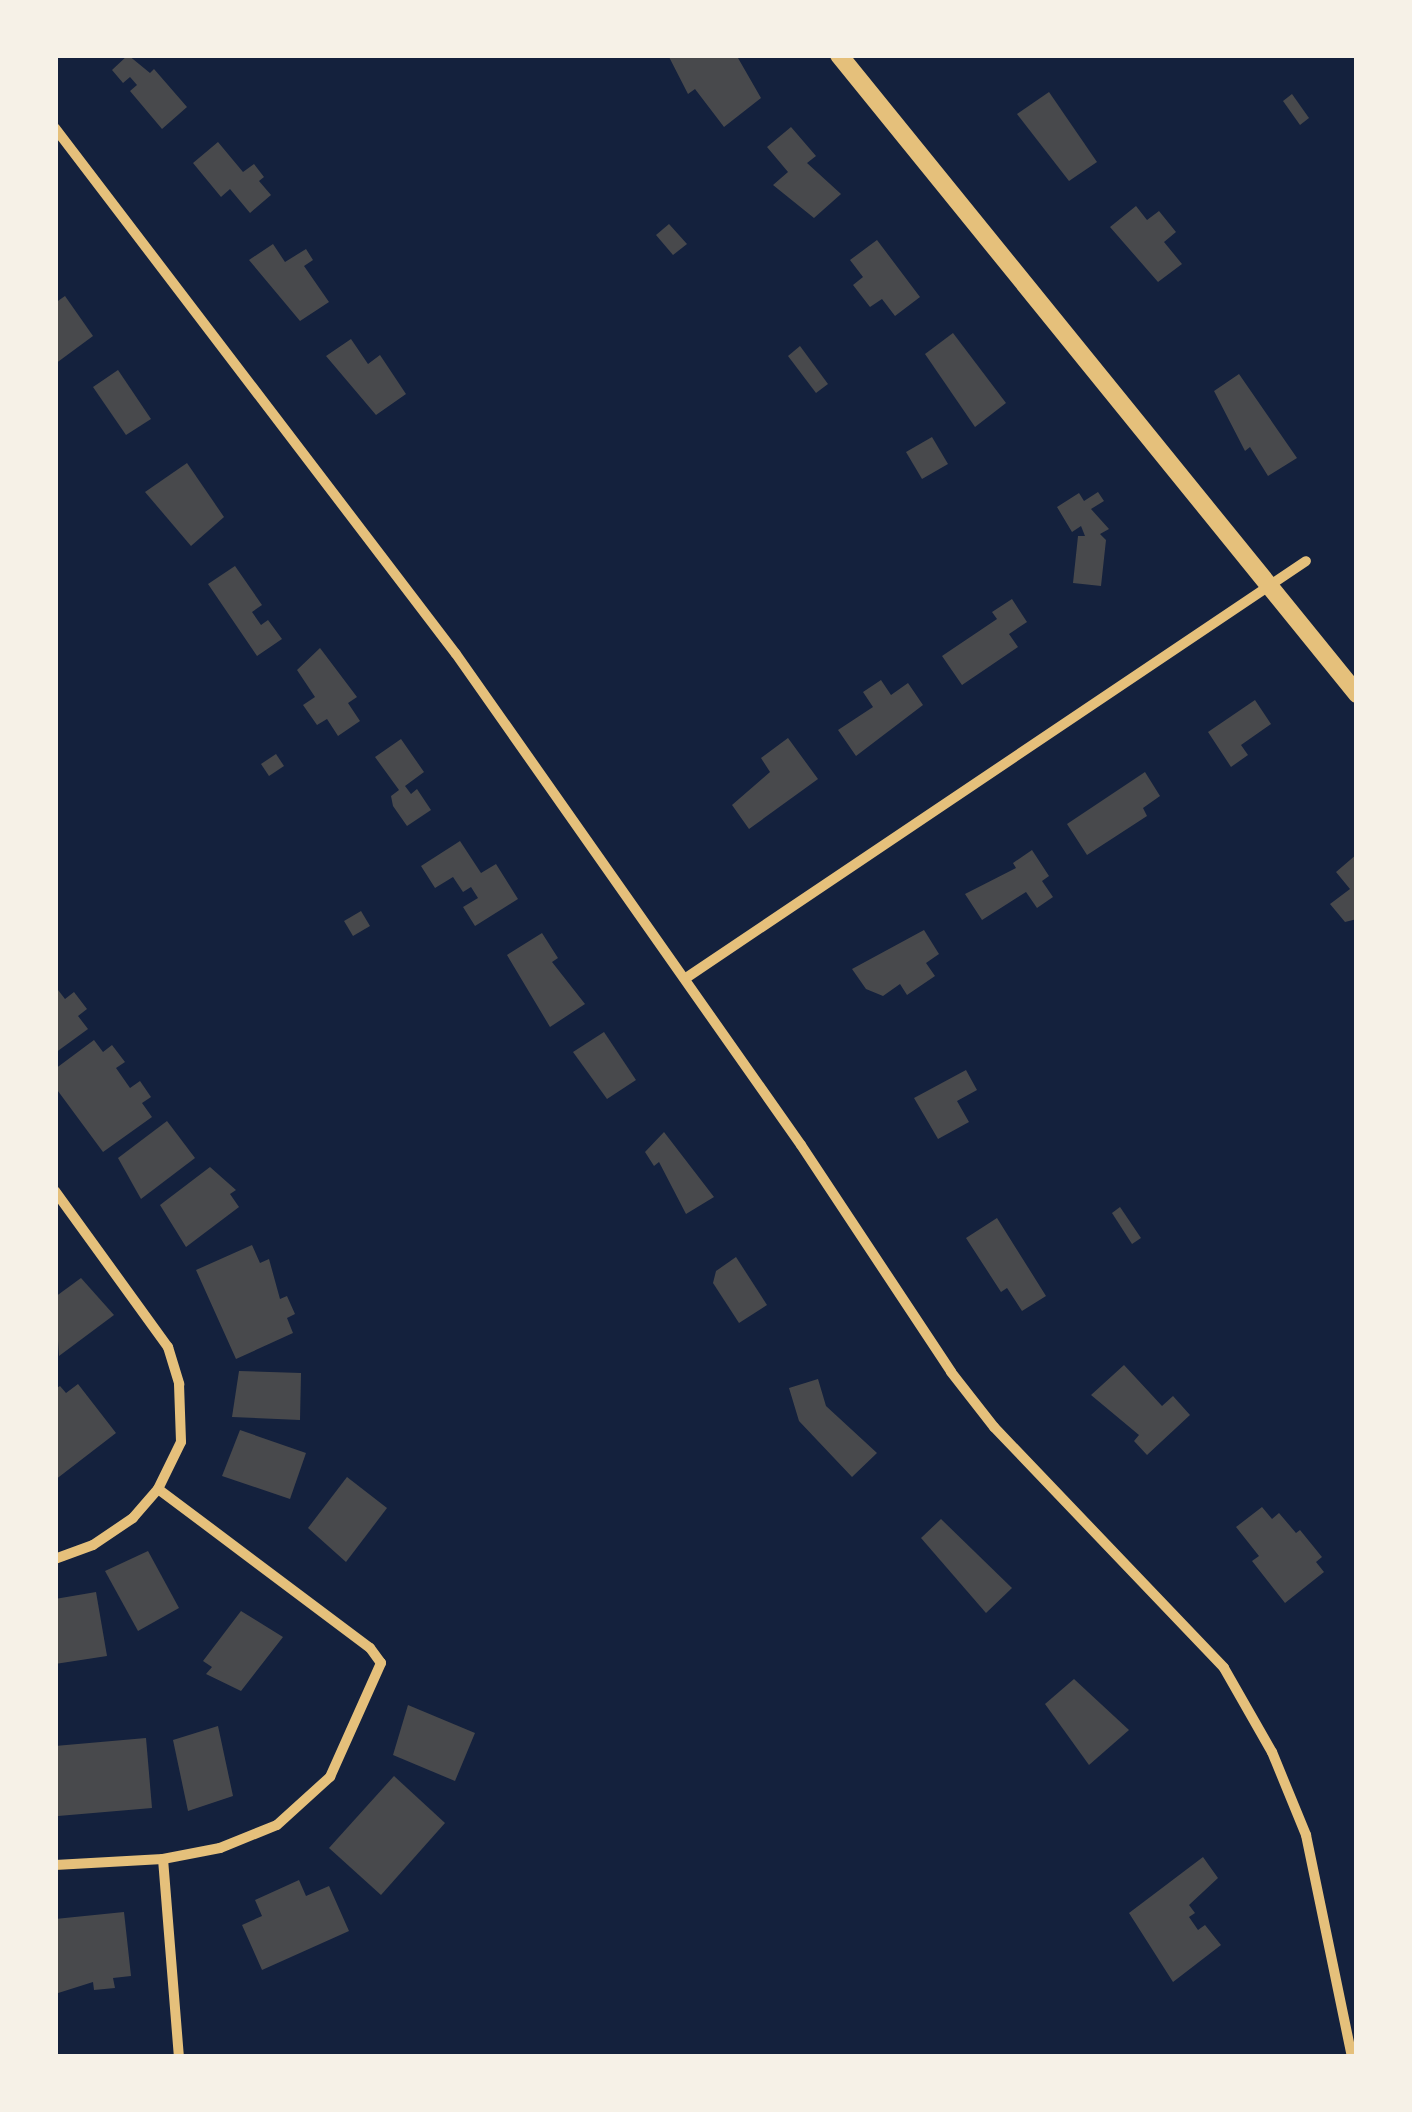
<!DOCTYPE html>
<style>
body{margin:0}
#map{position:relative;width:1412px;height:2112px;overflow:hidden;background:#14213d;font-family:Quicksand,sans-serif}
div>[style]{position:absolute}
.building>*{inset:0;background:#48494c}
.minor>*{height:10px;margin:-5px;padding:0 5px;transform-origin:5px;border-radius:5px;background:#e5c07b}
.tertiary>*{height:18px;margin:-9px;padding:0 9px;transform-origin:9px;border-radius:9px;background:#e5c07b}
span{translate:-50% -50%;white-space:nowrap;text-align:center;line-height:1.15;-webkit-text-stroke:10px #f6f1e7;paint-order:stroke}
.frame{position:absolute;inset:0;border:58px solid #f6f1e7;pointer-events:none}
</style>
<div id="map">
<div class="building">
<div style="clip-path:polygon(128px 55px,150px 73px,154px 69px,187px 107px,162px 129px,130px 91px,137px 85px,130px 77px,123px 83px,112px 70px)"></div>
<div style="clip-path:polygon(668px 55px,738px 58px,761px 98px,724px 127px,695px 89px,688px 94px)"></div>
<div style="clip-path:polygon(1049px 92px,1097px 162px,1069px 181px,1017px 114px)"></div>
<div style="clip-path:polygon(1292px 94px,1309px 118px,1300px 125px,1283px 101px)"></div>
<div style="clip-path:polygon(791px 127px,816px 156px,807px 163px,841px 194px,814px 218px,773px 185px,788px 172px,767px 147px)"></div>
<div style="clip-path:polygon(218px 142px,243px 172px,254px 164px,264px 177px,259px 181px,271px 195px,250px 213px,230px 189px,221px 197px,193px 163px)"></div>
<div style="clip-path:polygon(1136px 206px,1147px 220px,1159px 211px,1176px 232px,1164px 242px,1182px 264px,1158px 282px,1110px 227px)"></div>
<div style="clip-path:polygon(669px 224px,687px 244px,673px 255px,656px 235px)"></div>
<div style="clip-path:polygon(877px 240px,920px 297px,895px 316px,882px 299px,870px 307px,853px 285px,863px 277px,850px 260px)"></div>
<div style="clip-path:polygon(273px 244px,285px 262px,306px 249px,313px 260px,304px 266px,329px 302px,300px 321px,249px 260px)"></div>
<div style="clip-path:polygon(65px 296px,93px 336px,55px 364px,55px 303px)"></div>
<div style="clip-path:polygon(953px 333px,1006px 403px,975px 427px,925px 354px)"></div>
<div style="clip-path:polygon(351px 339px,368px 364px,380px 355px,406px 394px,376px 415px,326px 356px)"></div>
<div style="clip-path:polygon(800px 346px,828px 384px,816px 393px,788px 356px)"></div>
<div style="clip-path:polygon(118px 370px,151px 419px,126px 435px,93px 387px)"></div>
<div style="clip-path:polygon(1239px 374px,1297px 458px,1268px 476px,1250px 447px,1245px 451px,1214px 391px)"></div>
<div style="clip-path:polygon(932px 437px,948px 464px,922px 479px,906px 452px)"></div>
<div style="clip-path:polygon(187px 463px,224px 517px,191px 546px,145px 492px)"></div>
<div style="clip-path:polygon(1098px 492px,1104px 501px,1091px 509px,1109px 529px,1100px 534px,1106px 540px,1101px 586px,1073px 583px,1078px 536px,1085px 536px,1081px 526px,1072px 532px,1057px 507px,1079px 493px,1084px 501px)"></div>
<div style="clip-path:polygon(235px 566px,262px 605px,252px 612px,261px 625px,268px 620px,282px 639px,257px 656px,208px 584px)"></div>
<div style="clip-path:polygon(1012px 599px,1027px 622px,1009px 634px,1018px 647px,962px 685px,942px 656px,997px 619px,992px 612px)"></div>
<div style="clip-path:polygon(320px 648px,357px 697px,348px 703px,360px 721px,338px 736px,327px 719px,317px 725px,303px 705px,315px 697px,297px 670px)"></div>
<div style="clip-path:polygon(881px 680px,891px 695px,908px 683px,923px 705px,856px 756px,838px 730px,873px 707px,863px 692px)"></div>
<div style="clip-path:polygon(1255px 700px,1271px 724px,1241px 745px,1248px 755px,1231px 767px,1208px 732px)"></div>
<div style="clip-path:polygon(788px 738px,818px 779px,749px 829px,732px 805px,770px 772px,761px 758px)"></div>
<div style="clip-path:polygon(401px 739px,424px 772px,405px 786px,411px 794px,417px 789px,431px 810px,407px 826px,393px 806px,391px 796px,399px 790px,375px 757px)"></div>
<div style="clip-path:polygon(276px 754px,284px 766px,269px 776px,261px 764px)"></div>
<div style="clip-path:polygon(1145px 772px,1160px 796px,1143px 808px,1147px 816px,1087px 855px,1067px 824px)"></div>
<div style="clip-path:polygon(460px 841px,481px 873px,496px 864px,518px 899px,475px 926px,463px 907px,478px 898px,471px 887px,463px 892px,453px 877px,435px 888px,421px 866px)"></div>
<div style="clip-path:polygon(1032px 850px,1049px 876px,1042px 881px,1053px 897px,1037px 908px,1026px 892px,982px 920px,965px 894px,1016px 868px,1013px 863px)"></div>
<div style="clip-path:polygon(1357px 854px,1357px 919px,1345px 922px,1330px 904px,1350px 889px,1336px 872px)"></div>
<div style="clip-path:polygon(361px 911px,370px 926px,353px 936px,344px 921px)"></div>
<div style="clip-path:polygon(924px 930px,939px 954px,926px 963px,935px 976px,907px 995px,900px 984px,883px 996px,866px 989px,852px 969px)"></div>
<div style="clip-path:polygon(542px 933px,558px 958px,552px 962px,585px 1004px,550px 1027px,507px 955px)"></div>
<div style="clip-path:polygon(55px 986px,65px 999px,74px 992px,87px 1009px,78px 1016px,88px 1029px,55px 1053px)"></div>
<div style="clip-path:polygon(604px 1032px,636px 1080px,607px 1099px,573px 1052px)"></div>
<div style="clip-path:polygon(94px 1040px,103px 1052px,112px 1045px,125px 1062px,116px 1068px,130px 1088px,140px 1081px,151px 1097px,142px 1103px,152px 1117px,103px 1152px,55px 1087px,55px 1069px)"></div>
<div style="clip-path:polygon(966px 1070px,977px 1090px,957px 1101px,969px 1122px,938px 1139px,914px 1098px)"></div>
<div style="clip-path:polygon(167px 1121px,195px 1158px,141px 1199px,118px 1158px)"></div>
<div style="clip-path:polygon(664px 1132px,714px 1197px,686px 1214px,659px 1162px,654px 1166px,645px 1152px)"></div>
<div style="clip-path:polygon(210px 1167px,236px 1190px,230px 1194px,239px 1207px,186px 1247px,160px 1205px)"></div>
<div style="clip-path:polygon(1120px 1207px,1141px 1238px,1132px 1244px,1112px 1213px)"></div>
<div style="clip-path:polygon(997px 1218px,1046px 1296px,1022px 1311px,1007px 1288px,1001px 1292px,966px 1238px)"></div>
<div style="clip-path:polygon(252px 1245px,260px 1263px,269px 1259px,280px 1299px,287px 1296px,295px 1314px,287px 1318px,293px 1333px,236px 1359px,196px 1270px)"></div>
<div style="clip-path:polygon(736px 1257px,767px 1305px,739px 1323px,713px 1283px,716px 1271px)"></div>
<div style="clip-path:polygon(81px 1278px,114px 1315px,59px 1356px,55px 1297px)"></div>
<div style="clip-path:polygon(1124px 1365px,1162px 1406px,1173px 1396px,1190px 1415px,1147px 1455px,1134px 1441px,1139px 1435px,1091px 1395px)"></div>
<div style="clip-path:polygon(239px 1371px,301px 1373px,300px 1420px,232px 1417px)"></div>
<div style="clip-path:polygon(818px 1379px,826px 1406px,877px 1453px,852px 1477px,799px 1421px,789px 1388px)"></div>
<div style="clip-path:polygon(78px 1384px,116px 1433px,55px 1480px,55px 1389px,60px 1386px,66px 1393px)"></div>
<div style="clip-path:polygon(240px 1430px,306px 1453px,290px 1499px,222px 1476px)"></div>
<div style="clip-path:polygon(347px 1477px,387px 1508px,346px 1562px,308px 1528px)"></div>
<div style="clip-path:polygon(1262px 1507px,1272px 1519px,1279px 1513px,1296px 1533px,1300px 1530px,1322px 1557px,1316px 1562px,1324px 1572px,1285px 1603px,1252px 1561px,1259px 1556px,1236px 1527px)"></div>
<div style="clip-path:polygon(941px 1519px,1012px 1588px,986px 1613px,921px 1538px)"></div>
<div style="clip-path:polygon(148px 1551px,179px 1608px,138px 1631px,105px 1571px)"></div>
<div style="clip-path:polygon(96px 1592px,107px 1656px,55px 1664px,55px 1599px)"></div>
<div style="clip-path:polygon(241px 1611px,283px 1637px,241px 1691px,206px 1674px,212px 1667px,203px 1661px)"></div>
<div style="clip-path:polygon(1074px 1679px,1129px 1730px,1089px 1765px,1045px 1704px)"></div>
<div style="clip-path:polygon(408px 1705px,475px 1733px,455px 1781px,393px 1755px)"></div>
<div style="clip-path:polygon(218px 1726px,233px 1796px,188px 1811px,173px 1740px)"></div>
<div style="clip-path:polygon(146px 1738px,152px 1808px,58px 1816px,55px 1746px)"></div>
<div style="clip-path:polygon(394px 1776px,445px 1823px,381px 1895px,329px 1848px)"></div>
<div style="clip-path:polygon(1203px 1857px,1218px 1878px,1189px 1905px,1195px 1913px,1189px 1917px,1198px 1930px,1205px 1925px,1221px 1945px,1173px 1982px,1129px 1913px)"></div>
<div style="clip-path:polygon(299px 1880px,306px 1896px,329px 1886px,349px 1931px,262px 1970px,242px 1925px,262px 1916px,255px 1900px)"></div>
<div style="clip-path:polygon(124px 1912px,131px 1976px,113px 1978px,115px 1988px,94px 1990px,93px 1982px,55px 1994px,55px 1919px)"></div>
</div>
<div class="minor">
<div style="left:55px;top:128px;width:661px;rotate:52.68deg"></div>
<div style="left:456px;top:654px;width:600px;rotate:54.91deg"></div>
<div style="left:801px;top:1145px;width:272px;rotate:56.5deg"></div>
<div style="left:951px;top:1372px;width:70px;rotate:52deg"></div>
<div style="left:994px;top:1427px;width:333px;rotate:46.3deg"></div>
<div style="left:1224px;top:1668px;width:97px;rotate:60.3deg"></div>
<div style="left:1272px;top:1752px;width:90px;rotate:67.7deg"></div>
<div style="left:1306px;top:1835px;width:227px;rotate:78.3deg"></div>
<div style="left:686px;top:978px;width:747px;rotate:-33.92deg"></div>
<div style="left:55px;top:1191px;width:193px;rotate:54.1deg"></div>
<div style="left:168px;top:1347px;width:39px;rotate:73deg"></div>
<div style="left:179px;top:1384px;width:58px;rotate:88deg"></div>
<div style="left:181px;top:1442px;width:52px;rotate:116.1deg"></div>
<div style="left:158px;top:1489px;width:38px;rotate:131deg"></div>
<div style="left:133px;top:1518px;width:48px;rotate:146deg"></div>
<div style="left:93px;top:1545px;width:40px;rotate:159.8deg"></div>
<div style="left:163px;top:1859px;width:199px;rotate:85.4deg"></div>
<div style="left:55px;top:1865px;width:108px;rotate:-3.2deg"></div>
<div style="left:163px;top:1859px;width:58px;rotate:-10.9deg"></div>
<div style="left:220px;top:1848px;width:61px;rotate:-22deg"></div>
<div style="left:277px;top:1825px;width:72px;rotate:-42.2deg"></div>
<div style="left:330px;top:1777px;width:125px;rotate:-65.9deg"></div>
<div style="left:381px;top:1663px;width:19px;rotate:-126deg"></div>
<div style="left:370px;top:1648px;width:265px;rotate:-143.1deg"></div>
</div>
<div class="tertiary">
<div style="left:839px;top:55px;width:823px;rotate:50.97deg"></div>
</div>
<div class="frame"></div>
</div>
